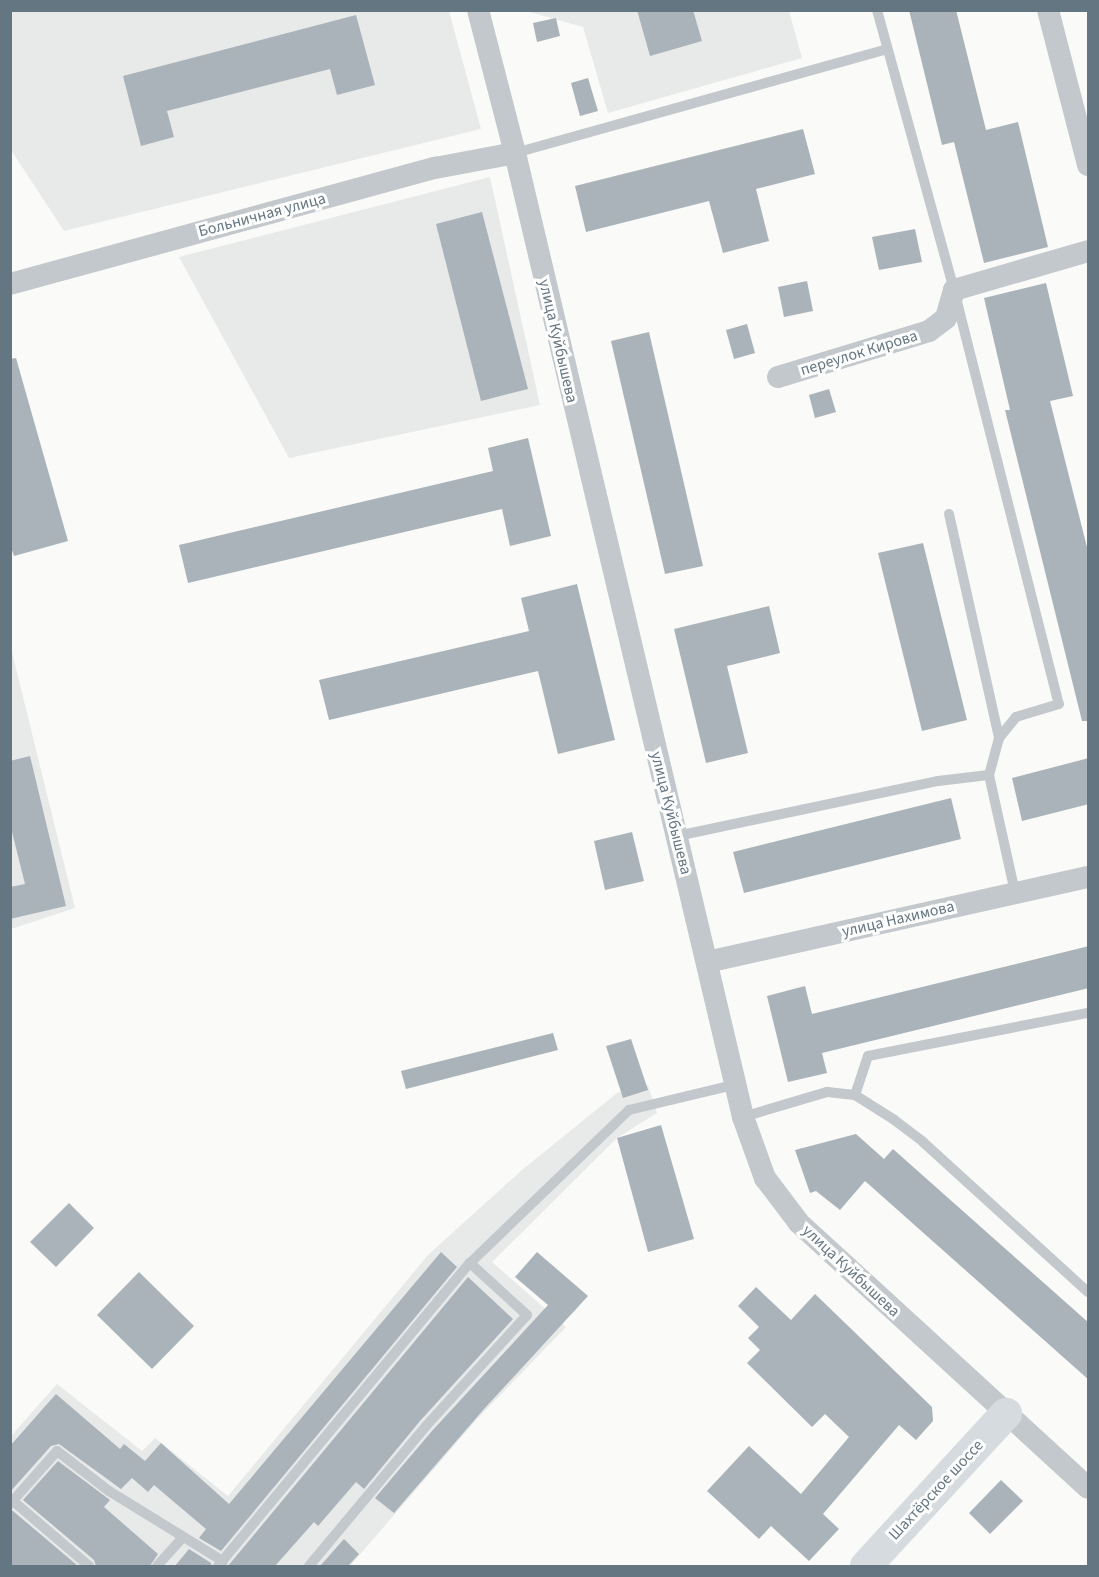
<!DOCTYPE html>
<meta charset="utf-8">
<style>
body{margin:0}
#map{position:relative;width:1099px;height:1577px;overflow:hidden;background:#fafaf8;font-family:"Source Sans 3",sans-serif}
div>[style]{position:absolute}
.built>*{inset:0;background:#e8e9e9}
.building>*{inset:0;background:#aab3b9}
.lane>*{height:10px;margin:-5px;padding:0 5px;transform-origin:5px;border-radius:5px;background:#c3c8cc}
.street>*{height:22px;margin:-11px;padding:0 11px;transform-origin:11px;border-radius:11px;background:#c3c8cc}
.secondary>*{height:32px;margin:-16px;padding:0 16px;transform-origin:16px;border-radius:16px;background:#d6dbdf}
span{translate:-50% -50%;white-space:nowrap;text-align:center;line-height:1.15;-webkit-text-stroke:6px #fff;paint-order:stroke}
.street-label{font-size:16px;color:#657683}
.frame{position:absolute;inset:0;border:12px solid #657683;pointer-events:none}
</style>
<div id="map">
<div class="built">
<div style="clip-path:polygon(10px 11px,449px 11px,481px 129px,64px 231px,11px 150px)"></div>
<div style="clip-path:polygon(526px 11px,789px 11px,802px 58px,608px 113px,583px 27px)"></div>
<div style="clip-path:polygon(490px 177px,540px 405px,289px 458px,179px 257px)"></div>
<div style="clip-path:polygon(10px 644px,75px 908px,11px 929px,10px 929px)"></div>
<div style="clip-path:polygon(648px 1085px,657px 1113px,617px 1138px,492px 1262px,566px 1327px,478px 1418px,350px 1566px,11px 1566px,11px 1436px,57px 1384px,142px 1451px,155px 1438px,228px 1496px,428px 1255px,522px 1170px,617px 1093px)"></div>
</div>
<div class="building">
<div style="clip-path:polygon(637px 10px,693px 10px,702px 41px,650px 56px)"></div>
<div style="clip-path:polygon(909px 10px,956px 10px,986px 130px,1018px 122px,1048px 247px,984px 263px,954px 142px,942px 145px)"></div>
<div style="clip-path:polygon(356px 15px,375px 85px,337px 95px,330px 69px,167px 111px,174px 137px,141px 146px,123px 76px)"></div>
<div style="clip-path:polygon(556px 18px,560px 36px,537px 42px,533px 23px)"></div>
<div style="clip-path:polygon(588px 78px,598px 111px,580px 116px,571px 83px)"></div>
<div style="clip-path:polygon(803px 129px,815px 174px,756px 189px,769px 241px,723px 253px,709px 201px,586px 232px,575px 186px)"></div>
<div style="clip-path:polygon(482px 212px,528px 389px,481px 401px,436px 224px)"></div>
<div style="clip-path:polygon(915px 229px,922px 262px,879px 270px,872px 237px)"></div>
<div style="clip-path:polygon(807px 281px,813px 311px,784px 317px,778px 287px)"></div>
<div style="clip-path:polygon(1046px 283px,1073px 396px,1050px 401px,1089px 555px,1089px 721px,1082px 721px,1005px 410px,1010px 410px,984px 298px)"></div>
<div style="clip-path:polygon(747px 324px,755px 353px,734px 359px,726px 330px)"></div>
<div style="clip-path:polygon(649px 332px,703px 566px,665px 574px,611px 341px)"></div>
<div style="clip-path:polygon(16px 358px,68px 541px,14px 556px,10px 545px,10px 359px)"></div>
<div style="clip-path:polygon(829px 389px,836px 412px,815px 418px,809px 395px)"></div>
<div style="clip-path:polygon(528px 438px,551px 536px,510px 546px,502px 509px,188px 583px,179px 545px,493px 471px,488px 448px)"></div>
<div style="clip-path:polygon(923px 543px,967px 720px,922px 731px,878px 553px)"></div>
<div style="clip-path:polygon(577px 584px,615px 740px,558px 754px,538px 671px,329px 720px,319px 680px,529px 631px,521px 598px)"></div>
<div style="clip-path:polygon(769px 606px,780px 653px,727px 666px,748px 753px,706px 763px,674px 629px)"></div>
<div style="clip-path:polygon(30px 756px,66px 906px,10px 919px,10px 887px,25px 884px,10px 824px,10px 761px)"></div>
<div style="clip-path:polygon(1089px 758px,1089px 804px,1022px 821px,1012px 778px)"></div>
<div style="clip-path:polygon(951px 798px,961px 839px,744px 893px,733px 852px)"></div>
<div style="clip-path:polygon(632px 832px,644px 881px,605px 890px,594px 841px)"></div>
<div style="clip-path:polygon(1089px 946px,1089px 988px,822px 1053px,827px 1073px,788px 1082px,767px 996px,805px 986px,812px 1014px)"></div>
<div style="clip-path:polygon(553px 1033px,558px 1050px,406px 1089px,401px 1071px)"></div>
<div style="clip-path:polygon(631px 1039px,648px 1090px,623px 1098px,606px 1046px)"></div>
<div style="clip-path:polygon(661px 1125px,694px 1239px,648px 1252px,617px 1138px)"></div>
<div style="clip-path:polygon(856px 1134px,884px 1159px,893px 1149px,1089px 1323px,1089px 1380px,865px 1181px,840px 1210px,816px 1191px,810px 1193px,795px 1150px)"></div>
<div style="clip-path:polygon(69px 1203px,94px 1228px,56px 1267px,30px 1242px)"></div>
<div style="clip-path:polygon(441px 1252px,457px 1267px,221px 1551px,199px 1538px,206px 1529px,154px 1485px,148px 1492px,132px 1478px,121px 1489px,59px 1444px,51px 1446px,10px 1492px,10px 1446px,56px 1394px,120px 1449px,124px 1444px,145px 1461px,161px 1443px,229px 1504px)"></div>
<div style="clip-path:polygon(537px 1252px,588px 1296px,484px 1409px,394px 1513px,375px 1498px,432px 1431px,548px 1305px,515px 1277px)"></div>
<div style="clip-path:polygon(139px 1272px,194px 1326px,152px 1369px,97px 1315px)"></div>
<div style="clip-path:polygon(468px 1277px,513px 1319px,420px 1421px,364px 1489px,356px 1482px,318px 1526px,314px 1522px,275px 1566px,228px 1566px)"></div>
<div style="clip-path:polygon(756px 1287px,791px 1320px,815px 1294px,932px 1407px,933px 1421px,916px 1440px,899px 1425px,823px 1514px,839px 1529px,809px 1561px,771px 1526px,759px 1539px,707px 1491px,749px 1446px,801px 1494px,849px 1437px,825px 1414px,812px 1427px,747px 1363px,760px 1350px,748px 1338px,759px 1327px,738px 1306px)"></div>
<div style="clip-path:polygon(58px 1461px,110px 1500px,104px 1507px,158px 1554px,150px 1566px,96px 1566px,94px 1560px,23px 1500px)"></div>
<div style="clip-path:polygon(1001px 1480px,1023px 1501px,990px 1534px,969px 1513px)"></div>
<div style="clip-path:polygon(10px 1511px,13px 1511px,78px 1566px,10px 1566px)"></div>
<div style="clip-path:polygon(344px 1539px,359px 1554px,348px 1566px,320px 1566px)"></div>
<div style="clip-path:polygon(189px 1549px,211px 1563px,211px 1566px,175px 1566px)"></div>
</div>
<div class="lane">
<div style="left:877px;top:10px;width:290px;rotate:74.6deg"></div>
<div style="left:954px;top:290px;width:427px;rotate:75.8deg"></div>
<div style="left:1059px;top:704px;width:45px;rotate:163.2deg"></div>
<div style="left:1016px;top:717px;width:27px;rotate:129deg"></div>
<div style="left:999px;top:738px;width:38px;rotate:105deg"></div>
<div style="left:515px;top:153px;width:386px;rotate:-15.6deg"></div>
<div style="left:949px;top:514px;width:230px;rotate:77.4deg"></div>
<div style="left:677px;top:836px;width:267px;rotate:-11.9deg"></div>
<div style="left:938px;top:781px;width:51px;rotate:-6.7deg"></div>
<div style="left:989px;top:775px;width:120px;rotate:77.5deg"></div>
<div style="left:855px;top:1095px;width:41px;rotate:-71.6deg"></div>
<div style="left:868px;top:1056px;width:224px;rotate:-11.1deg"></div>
<div style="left:743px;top:1117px;width:88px;rotate:-16.6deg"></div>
<div style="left:827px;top:1092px;width:28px;rotate:6deg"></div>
<div style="left:855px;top:1095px;width:45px;rotate:32.3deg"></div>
<div style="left:893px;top:1119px;width:38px;rotate:37deg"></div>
<div style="left:923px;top:1142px;width:223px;rotate:42.3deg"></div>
<div style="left:13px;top:1501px;width:100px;rotate:40.5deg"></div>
<div style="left:10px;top:1504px;width:71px;rotate:-48.4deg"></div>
<div style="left:57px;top:1451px;width:66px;rotate:37.6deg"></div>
<div style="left:109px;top:1491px;width:134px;rotate:31.6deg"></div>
<div style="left:157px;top:1566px;width:39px;rotate:-48deg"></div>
<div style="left:218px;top:1566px;width:394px;rotate:-50.3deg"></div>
<div style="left:470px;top:1263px;width:221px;rotate:-43.9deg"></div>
<div style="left:629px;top:1110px;width:111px;rotate:-13.5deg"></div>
<div style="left:309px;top:1566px;width:182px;rotate:-50.1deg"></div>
<div style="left:426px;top:1426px;width:150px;rotate:-47.7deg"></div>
<div style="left:527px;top:1315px;width:77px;rotate:-137.6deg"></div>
</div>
<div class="street">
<div style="left:478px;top:10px;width:148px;rotate:75.5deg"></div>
<div style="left:515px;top:153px;width:991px;rotate:76.69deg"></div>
<div style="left:743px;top:1117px;width:65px;rotate:70.2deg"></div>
<div style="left:765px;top:1178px;width:56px;rotate:52.9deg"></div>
<div style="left:799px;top:1223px;width:392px;rotate:42.5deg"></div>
<div style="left:1048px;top:10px;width:160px;rotate:75.5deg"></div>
<div style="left:10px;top:284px;width:441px;rotate:-15.3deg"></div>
<div style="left:435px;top:168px;width:81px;rotate:-10.6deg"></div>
<div style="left:778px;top:377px;width:158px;rotate:-16.9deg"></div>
<div style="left:929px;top:331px;width:21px;rotate:-37deg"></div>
<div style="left:946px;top:318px;width:29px;rotate:-74deg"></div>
<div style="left:954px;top:290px;width:140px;rotate:-16.2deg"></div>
<div style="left:707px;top:962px;width:390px;rotate:-12.6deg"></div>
</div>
<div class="secondary">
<div style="left:866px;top:1566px;width:207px;rotate:-47.4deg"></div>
</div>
<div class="street-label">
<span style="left:262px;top:215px;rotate:-15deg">Больничная улица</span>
<span style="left:558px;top:341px;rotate:77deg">улица Куйбышева</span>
<span style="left:859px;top:353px;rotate:-17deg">переулок Кирова</span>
<span style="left:671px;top:813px;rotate:76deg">улица Куйбышева</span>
<span style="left:898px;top:919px;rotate:-13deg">улица Нахимова</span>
<span style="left:851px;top:1271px;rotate:43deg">улица Куйбышева</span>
<span style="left:936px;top:1490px;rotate:-47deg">Шахтёрское шоссе</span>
</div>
<div class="frame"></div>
</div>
